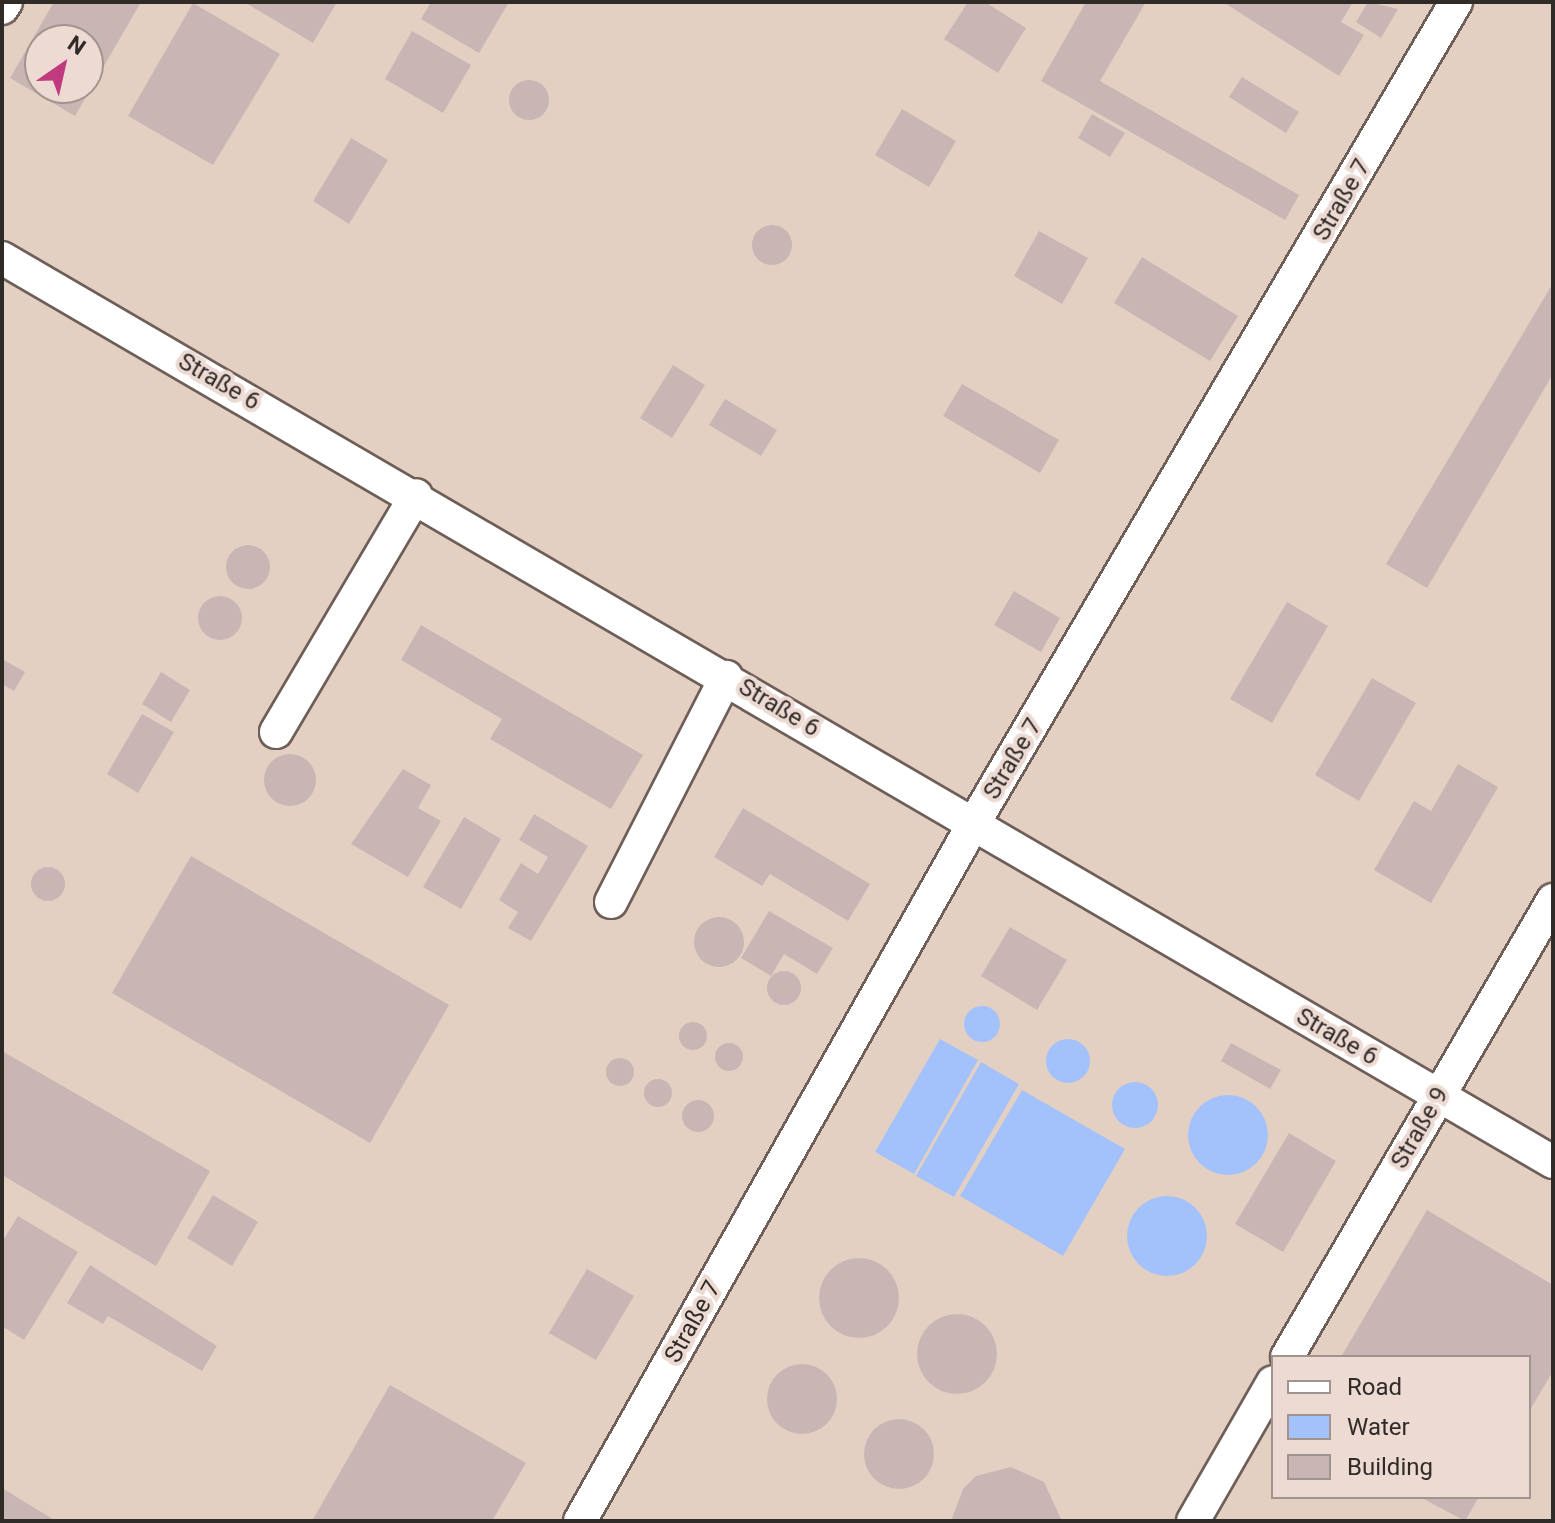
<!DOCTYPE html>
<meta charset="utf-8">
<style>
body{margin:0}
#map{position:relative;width:1555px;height:1523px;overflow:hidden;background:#ecdad3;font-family:Roboto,sans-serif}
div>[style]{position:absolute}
.industrial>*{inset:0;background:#e4d0c2}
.water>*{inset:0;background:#a3c2fb}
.round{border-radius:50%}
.building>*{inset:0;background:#c9b6b4}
.roads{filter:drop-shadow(2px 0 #6e5e58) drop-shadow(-2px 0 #6e5e58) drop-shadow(0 2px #6e5e58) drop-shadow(0 -2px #6e5e58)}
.minor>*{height:32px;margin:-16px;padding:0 16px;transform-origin:16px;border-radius:16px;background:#fff}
span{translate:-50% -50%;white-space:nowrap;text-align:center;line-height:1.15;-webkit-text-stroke:8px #ecdad3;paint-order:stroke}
.street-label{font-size:24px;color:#312b28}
.frame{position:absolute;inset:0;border:4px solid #312b28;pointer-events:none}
.legend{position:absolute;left:1271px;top:1355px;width:260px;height:144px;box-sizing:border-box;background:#ecdad3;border:2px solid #a1948f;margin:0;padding:10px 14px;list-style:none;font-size:24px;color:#312b28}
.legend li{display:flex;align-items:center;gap:16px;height:40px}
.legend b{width:40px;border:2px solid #a1948f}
.north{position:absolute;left:24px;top:24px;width:80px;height:80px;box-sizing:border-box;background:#ecdad3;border:2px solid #a1948f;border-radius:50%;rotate:34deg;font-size:22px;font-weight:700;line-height:32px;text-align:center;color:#312b28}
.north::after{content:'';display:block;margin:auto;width:28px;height:36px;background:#bf3b7e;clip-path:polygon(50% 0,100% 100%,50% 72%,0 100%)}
</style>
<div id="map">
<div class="industrial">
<div style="clip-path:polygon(evenodd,2px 2px,1553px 2px,1553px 1521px,2px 1521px,2px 2px,40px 40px,88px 40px,88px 88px,40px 88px,40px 40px,2px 2px,1273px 1357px,1529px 1357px,1529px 1497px,1273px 1497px,1273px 1357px)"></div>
</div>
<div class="water">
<div class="round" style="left:964px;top:1006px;width:36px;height:36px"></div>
<div class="round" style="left:1046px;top:1039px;width:44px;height:44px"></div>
<div style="clip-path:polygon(940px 1039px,978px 1060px,914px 1174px,875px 1152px)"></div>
<div style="clip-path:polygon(981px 1062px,1019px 1084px,954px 1197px,916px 1176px)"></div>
<div class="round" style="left:1112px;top:1082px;width:46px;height:46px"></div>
<div style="clip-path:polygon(1022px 1090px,1125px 1149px,1063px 1256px,960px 1196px)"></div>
<div class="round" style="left:1188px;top:1095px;width:80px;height:80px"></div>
<div class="round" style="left:1127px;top:1196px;width:80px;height:80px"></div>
</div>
<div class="building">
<div style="clip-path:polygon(evenodd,54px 2px,141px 2px,75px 116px,10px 78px,54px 2px,40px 40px,88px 40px,88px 88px,40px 88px,40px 40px)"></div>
<div style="clip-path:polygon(244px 2px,337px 2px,313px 43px)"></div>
<div style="clip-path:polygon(431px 2px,509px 2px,479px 53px,421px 19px)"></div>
<div style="clip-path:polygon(968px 2px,985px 2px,1026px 28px,998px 73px,944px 39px)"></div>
<div style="clip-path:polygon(1086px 2px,1146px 2px,1100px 81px,1299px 195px,1285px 220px,1041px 81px)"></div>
<div style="clip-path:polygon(1223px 2px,1353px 2px,1341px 22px,1364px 35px,1339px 76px)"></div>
<div style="clip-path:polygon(1368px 2px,1398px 9px,1381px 38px,1356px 22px)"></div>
<div style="clip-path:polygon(193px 3px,280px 54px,213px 165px,128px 116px)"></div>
<div style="clip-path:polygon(412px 31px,471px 65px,443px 113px,385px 79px)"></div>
<div style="clip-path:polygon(1242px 77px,1299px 112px,1286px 133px,1229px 97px)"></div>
<div class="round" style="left:509px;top:80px;width:40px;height:40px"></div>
<div style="clip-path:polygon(902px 109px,956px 141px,929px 187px,875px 155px)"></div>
<div style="clip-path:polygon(1092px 114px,1125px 133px,1110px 157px,1078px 138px)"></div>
<div style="clip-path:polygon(351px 138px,388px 160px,349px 224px,313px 201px)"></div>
<div class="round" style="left:752px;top:225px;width:40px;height:40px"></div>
<div style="clip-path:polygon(1039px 231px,1088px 258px,1062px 304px,1014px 276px)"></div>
<div style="clip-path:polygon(1142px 257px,1238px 316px,1210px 361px,1114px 303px)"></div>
<div style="clip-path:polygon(1553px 283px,1553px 374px,1427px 588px,1386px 564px)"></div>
<div style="clip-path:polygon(673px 365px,705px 385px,672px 438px,640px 418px)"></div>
<div style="clip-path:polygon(962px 384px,1059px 440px,1040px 473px,943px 416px)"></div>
<div style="clip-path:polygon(725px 399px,777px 430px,761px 456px,709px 425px)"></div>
<div class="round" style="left:226px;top:545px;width:44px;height:44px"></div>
<div style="clip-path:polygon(1014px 591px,1060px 618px,1041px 652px,994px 625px)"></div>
<div class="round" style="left:198px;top:596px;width:44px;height:44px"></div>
<div style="clip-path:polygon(1287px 602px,1328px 626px,1272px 723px,1230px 699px)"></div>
<div style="clip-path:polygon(421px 625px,643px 755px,611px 809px,490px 739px,502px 719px,401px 660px)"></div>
<div style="clip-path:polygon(2px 659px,25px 672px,14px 691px,2px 684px)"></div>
<div style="clip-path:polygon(161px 672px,190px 690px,171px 722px,142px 704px)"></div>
<div style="clip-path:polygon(1372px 678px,1416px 703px,1359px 801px,1315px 775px)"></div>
<div style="clip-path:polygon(142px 714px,174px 732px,138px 793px,107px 774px)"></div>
<div class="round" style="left:264px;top:754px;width:52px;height:52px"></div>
<div style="clip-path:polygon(1458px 764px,1498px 787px,1431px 903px,1374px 870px,1414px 801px,1431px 811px)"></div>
<div style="clip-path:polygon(403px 769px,431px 785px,418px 808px,441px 821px,408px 877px,351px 844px)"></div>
<div style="clip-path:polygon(743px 808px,870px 884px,848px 921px,770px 874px,762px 886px,714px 857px)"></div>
<div style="clip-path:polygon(534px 814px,588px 846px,531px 941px,508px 928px,518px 912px,499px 900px,521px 863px,538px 874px,548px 857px,519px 840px)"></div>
<div style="clip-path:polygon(464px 817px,501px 839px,461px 909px,423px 887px)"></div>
<div style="clip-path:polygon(191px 856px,449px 1005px,370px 1143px,112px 993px)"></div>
<div class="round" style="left:31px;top:867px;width:34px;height:34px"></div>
<div style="clip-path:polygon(769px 911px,833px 948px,817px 974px,784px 954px,771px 976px,741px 958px)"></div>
<div class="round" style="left:694px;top:917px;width:50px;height:50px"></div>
<div style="clip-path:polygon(1010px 927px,1067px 960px,1037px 1010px,981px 976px)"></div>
<div class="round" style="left:767px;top:971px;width:34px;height:34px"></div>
<div class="round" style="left:679px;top:1022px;width:28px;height:28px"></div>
<div class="round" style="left:715px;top:1043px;width:28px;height:28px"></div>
<div style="clip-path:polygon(1231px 1043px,1281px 1070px,1270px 1089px,1221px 1061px)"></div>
<div style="clip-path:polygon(2px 1051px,210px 1171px,156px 1266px,2px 1175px)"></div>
<div class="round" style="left:606px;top:1058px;width:28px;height:28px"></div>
<div class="round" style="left:644px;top:1079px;width:28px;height:28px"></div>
<div class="round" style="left:682px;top:1100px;width:32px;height:32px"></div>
<div style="clip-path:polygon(1289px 1133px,1336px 1161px,1283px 1252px,1235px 1224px)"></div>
<div style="clip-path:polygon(213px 1195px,258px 1222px,232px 1266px,187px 1238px)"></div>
<div style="clip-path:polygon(1427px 1210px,1553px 1285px,1553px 1371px,1529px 1412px,1529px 1357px,1341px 1357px)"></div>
<div style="clip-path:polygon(18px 1216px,78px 1252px,24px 1340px,2px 1326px,2px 1242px)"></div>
<div class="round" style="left:819px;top:1258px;width:80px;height:80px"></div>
<div style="clip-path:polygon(90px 1265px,217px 1346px,202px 1371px,108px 1316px,103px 1324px,67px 1303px)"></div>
<div style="clip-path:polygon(587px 1269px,634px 1296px,596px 1360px,549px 1333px)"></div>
<div class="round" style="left:917px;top:1314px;width:80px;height:80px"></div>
<div class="round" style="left:767px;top:1364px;width:70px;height:70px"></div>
<div style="clip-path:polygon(390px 1385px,526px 1463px,492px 1521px,312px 1521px)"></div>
<div class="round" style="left:864px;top:1419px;width:70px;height:70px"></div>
<div style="clip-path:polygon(1011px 1467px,1044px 1482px,1062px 1521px,951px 1521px,963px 1489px,976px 1476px)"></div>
<div style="clip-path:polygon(2px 1488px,56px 1521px,4px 1521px)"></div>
<div style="clip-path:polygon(1420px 1497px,1479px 1497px,1465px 1521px)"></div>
</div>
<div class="roads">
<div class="minor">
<div style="left:2px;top:8px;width:7px;rotate:-56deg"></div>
<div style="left:2px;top:258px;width:1795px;rotate:30.24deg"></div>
<div style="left:276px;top:732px;width:275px;rotate:-59.4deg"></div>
<div style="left:611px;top:902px;width:253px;rotate:-62.9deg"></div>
<div style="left:1287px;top:1357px;width:529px;rotate:-59.8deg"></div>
<div style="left:580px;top:1521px;width:802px;rotate:-60.56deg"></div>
<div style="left:974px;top:823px;width:952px;rotate:-59.58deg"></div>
<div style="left:1193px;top:1521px;width:160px;rotate:-60.1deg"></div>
</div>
</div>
<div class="street-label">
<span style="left:1342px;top:200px;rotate:-60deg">Straße 7</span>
<span style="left:219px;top:382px;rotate:30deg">Straße 6</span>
<span style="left:779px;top:708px;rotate:31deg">Straße 6</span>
<span style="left:1013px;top:759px;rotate:-59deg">Straße 7</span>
<span style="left:1337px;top:1037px;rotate:30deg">Straße 6</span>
<span style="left:1420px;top:1128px;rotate:-60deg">Straße 9</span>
<span style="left:693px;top:1322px;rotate:-61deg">Straße 7</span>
</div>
<div class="frame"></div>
<ul class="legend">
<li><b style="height:10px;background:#fff"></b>Road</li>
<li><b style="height:22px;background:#a3c2fb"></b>Water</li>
<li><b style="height:22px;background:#c9b6b4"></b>Building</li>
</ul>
<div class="north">N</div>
</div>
